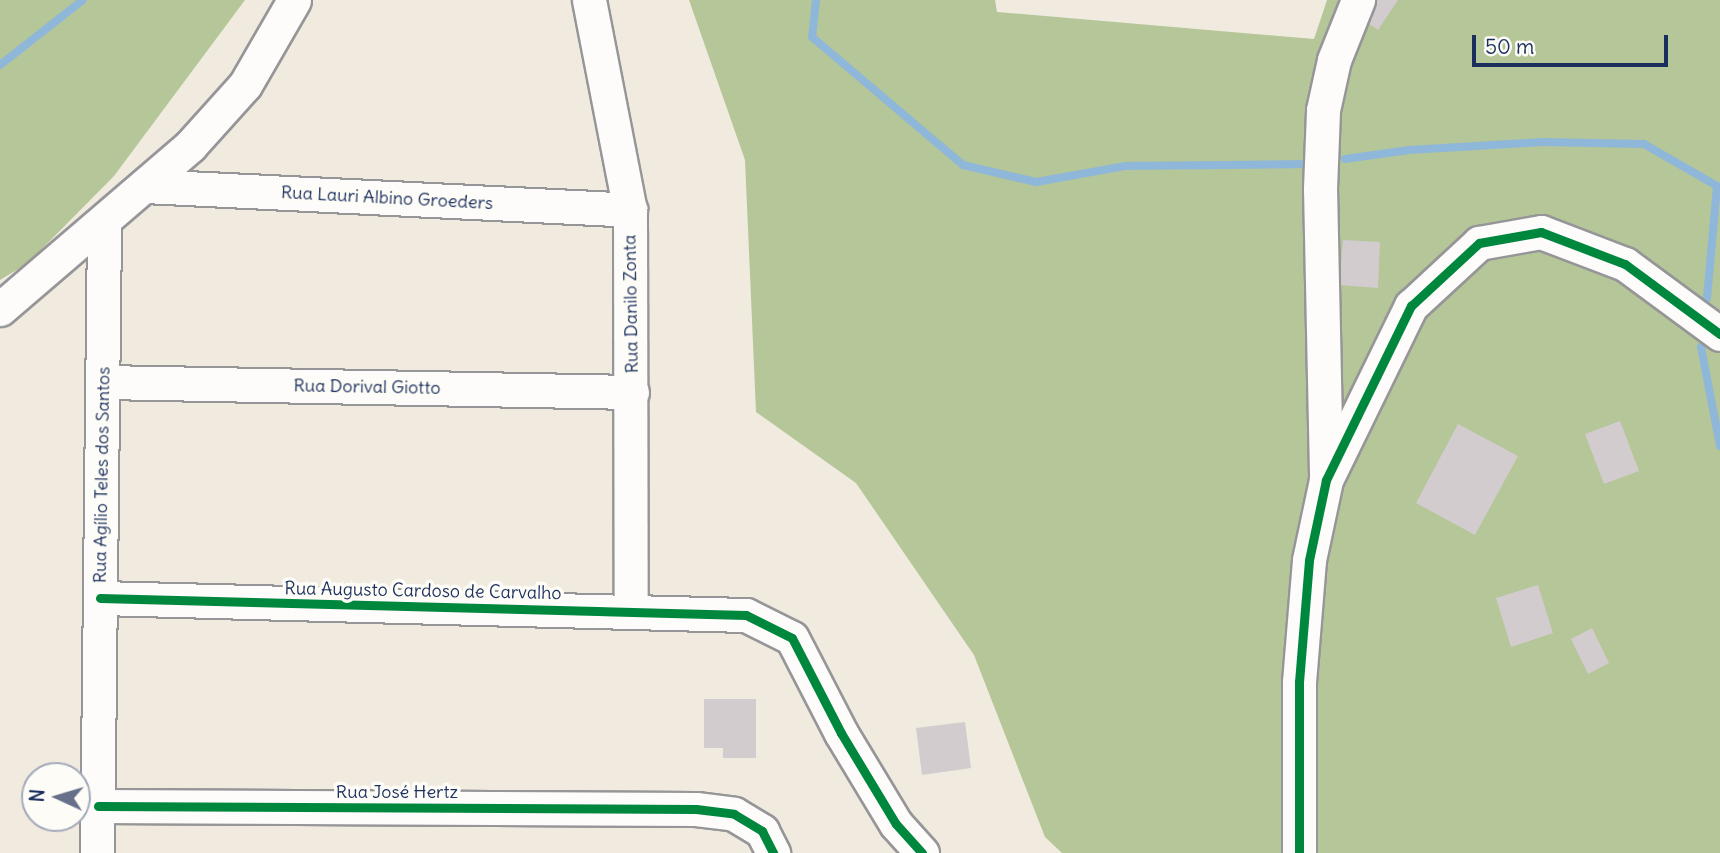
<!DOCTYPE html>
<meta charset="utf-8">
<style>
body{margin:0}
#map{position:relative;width:1720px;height:853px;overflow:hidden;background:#f0eadf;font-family:Delius,sans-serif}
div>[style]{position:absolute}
.forest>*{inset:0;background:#b5c698}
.stream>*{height:8px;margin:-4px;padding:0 4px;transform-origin:4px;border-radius:4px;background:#8fb7d9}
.building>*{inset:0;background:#d2ccce}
.roads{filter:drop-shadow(2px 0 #969699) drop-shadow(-2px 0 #969699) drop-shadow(0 2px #969699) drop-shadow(0 -2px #969699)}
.minor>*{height:33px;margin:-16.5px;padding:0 16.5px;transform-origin:16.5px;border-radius:16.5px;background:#fdfcfa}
.cycleway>*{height:9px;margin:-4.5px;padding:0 4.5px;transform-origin:4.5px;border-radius:4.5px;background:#00873e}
span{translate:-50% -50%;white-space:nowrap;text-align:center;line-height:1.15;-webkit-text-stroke:7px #fdfcf7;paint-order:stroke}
.street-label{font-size:18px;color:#1b2f5e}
.north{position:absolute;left:21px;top:762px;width:70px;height:70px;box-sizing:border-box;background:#fdfcf7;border:2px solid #a3aaba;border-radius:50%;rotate:274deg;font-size:19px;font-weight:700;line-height:28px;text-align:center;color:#1b2f5e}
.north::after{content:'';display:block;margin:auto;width:24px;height:32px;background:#66708b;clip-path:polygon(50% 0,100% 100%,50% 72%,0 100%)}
.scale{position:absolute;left:1472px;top:35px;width:196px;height:32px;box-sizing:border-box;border:4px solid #1b2f5e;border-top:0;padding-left:9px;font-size:21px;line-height:24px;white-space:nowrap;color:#1b2f5e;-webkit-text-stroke:5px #fdfcf7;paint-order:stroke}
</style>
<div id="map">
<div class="forest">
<div style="clip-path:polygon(0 0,245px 0,114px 176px,28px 263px,0 280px)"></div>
<div style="clip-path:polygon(689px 0,995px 0,997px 12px,1314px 39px,1327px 0,1720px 0,1720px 853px,1062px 853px,1045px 837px,974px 655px,856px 483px,756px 412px,745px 160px)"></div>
</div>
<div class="stream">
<div style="left:816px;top:0;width:37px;rotate:96deg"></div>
<div style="left:812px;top:37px;width:198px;rotate:40.3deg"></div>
<div style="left:963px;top:165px;width:75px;rotate:13.1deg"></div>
<div style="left:1036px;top:182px;width:90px;rotate:-10.2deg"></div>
<div style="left:1125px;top:166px;width:188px;rotate:-0.6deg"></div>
<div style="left:0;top:65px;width:105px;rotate:-38.1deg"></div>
<div style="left:1345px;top:159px;width:65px;rotate:-8deg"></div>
<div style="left:1409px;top:150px;width:134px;rotate:-3.4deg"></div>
<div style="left:1543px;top:142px;width:101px;rotate:1.1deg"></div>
<div style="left:1644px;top:144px;width:84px;rotate:29.9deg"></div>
<div style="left:1717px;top:186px;width:113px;rotate:95.1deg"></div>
<div style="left:1701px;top:347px;width:101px;rotate:79.1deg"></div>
</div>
<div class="building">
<div style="clip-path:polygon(1370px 0,1398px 0,1378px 30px,1359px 17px)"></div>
<div style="clip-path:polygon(1343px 240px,1380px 242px,1378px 288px,1339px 285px)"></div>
<div style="clip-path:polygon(1620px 421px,1639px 471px,1604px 484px,1585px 434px)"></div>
<div style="clip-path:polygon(1458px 424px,1518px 456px,1475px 535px,1416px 503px)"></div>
<div style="clip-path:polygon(1538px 585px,1553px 633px,1511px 647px,1496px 598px)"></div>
<div style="clip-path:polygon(1592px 628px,1609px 663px,1588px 674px,1571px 639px)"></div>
<div style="clip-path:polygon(704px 699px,756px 699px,756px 758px,723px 758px,723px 748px,704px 748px)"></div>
<div style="clip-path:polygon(965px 722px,971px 768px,922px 775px,916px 728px)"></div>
</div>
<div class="roads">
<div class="minor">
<div style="left:589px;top:0;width:214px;rotate:79deg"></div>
<div style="left:630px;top:210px;width:402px;rotate:89.9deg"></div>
<div style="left:145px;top:186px;width:486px;rotate:2.8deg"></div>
<div style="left:0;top:309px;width:250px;rotate:-40.6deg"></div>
<div style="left:190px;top:146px;width:82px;rotate:-48deg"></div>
<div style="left:245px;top:85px;width:98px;rotate:-60deg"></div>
<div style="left:103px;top:382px;width:529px;rotate:1.08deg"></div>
<div style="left:1326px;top:474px;width:285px;rotate:-91.2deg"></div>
<div style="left:1320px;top:189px;width:79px;rotate:-87.8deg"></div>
<div style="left:1323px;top:110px;width:51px;rotate:-77.6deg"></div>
<div style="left:1334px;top:60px;width:65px;rotate:-68.2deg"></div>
<div style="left:100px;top:598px;width:646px;rotate:1.51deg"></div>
<div style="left:746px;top:615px;width:51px;rotate:26.6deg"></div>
<div style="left:792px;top:638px;width:107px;rotate:62.7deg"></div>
<div style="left:841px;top:733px;width:106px;rotate:58.9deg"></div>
<div style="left:896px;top:824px;width:39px;rotate:48deg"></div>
<div style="left:98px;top:806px;width:598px;rotate:0.29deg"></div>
<div style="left:696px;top:809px;width:38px;rotate:7deg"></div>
<div style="left:734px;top:814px;width:33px;rotate:31deg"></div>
<div style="left:762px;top:831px;width:25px;rotate:63deg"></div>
<div style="left:97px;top:853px;width:631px;rotate:-89.36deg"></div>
<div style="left:1299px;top:853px;width:171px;rotate:-90deg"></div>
<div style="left:1299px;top:682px;width:122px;rotate:-85.3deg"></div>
<div style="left:1309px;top:560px;width:82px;rotate:-78deg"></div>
<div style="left:1326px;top:480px;width:194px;rotate:-64deg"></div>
<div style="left:1411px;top:306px;width:93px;rotate:-42.8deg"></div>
<div style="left:1479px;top:243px;width:63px;rotate:-10.1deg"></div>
<div style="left:1541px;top:232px;width:90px;rotate:20.9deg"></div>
<div style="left:1625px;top:264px;width:118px;rotate:36.4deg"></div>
</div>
</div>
<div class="cycleway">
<div style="left:100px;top:598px;width:646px;rotate:1.51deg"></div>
<div style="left:746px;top:615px;width:51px;rotate:26.6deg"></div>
<div style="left:792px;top:638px;width:107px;rotate:62.7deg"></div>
<div style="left:841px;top:733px;width:106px;rotate:58.9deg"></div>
<div style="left:896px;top:824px;width:39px;rotate:48deg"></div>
<div style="left:98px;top:806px;width:598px;rotate:0.29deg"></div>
<div style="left:696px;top:809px;width:38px;rotate:7deg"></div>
<div style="left:734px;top:814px;width:33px;rotate:31deg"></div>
<div style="left:762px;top:831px;width:25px;rotate:63deg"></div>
<div style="left:1299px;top:853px;width:171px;rotate:-90deg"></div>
<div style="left:1299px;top:682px;width:122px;rotate:-85.3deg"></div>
<div style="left:1309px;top:560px;width:82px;rotate:-78deg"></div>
<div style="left:1326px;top:480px;width:194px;rotate:-64deg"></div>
<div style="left:1411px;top:306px;width:93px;rotate:-42.8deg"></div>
<div style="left:1479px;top:243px;width:63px;rotate:-10.1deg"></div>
<div style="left:1541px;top:232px;width:90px;rotate:20.9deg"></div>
<div style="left:1625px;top:264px;width:118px;rotate:36.4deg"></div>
</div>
<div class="street-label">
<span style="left:387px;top:198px;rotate:3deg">Rua Lauri Albino Groeders</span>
<span style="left:631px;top:304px;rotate:-91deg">Rua Danilo Zonta</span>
<span style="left:367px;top:387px;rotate:1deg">Rua Dorival Giotto</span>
<span style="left:102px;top:475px;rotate:-89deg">Rua Agílio Teles dos Santos</span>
<span style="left:423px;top:591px;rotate:1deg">Rua Augusto Cardoso de Carvalho</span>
<span style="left:397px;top:792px">Rua José Hertz</span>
</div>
<div class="north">N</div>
<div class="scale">50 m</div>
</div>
